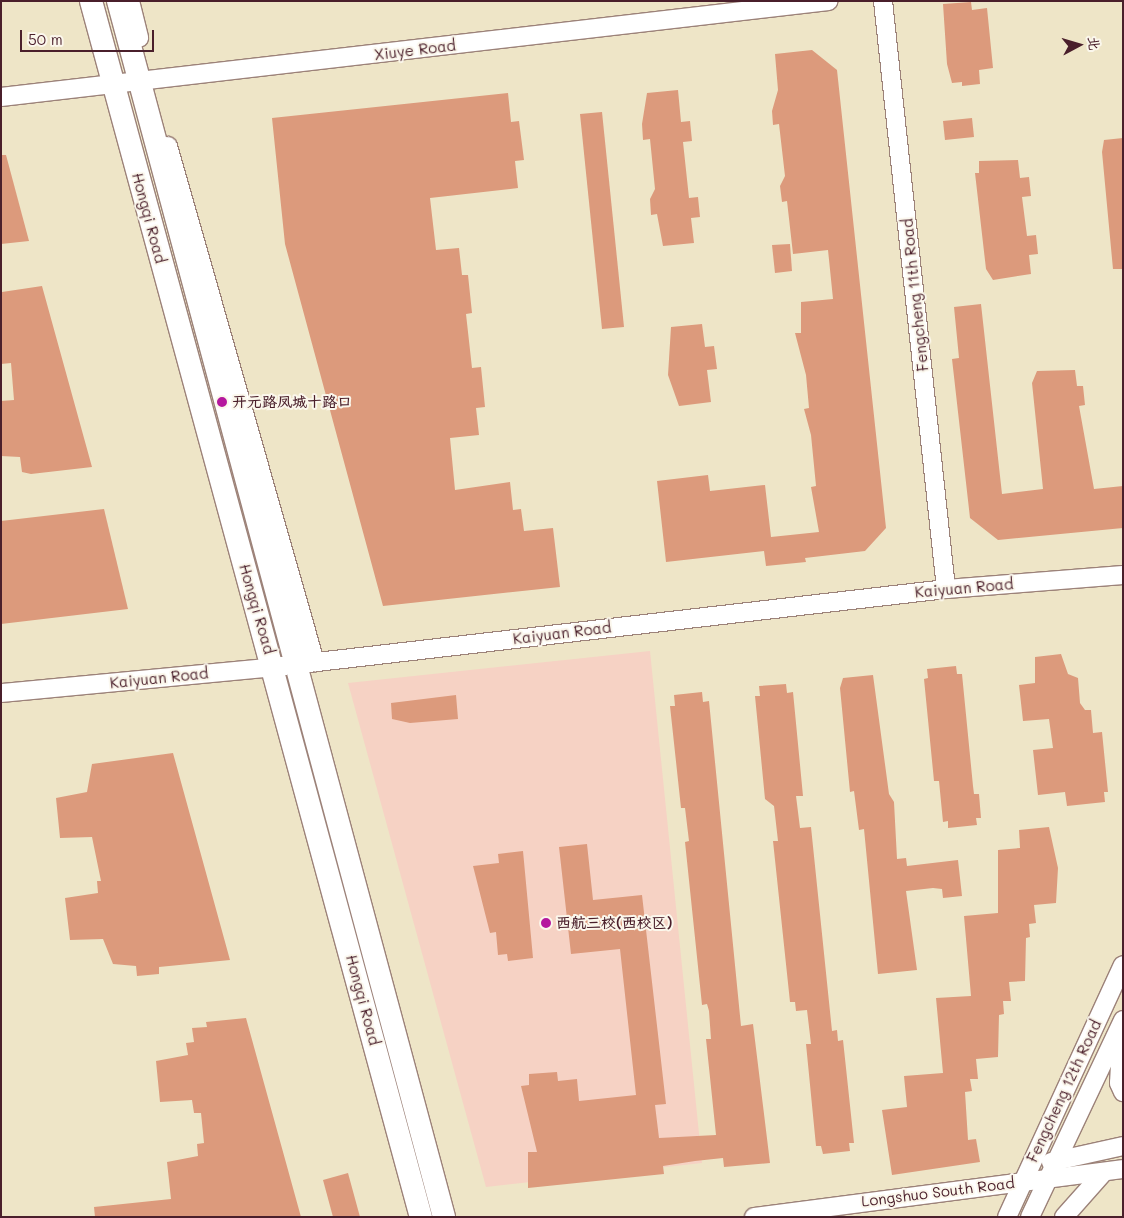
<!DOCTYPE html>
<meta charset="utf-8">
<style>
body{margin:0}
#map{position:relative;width:1124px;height:1218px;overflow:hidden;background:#eee5c7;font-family:Mali,"LXGW WenKai TC",sans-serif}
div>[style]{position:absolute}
.built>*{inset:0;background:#f6d2c4}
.building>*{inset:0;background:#dc9a7c}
.roads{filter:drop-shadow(1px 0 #9c8279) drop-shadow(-1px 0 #9c8279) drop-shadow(0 1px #9c8279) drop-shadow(0 -1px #9c8279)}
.minor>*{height:18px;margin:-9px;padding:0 9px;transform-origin:9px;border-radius:9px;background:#fff}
.major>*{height:22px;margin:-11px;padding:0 11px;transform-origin:11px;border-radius:11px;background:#fff}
.dots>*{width:14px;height:14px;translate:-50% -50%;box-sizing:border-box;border:2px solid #fbf7ec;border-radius:50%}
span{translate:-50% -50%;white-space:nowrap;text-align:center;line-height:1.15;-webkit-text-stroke:4px #fbf7ec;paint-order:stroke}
.street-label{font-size:15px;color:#4a1f2b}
.poi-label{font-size:15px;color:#4a1f2b;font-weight:700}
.left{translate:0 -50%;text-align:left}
.frame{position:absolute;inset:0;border:2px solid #4a1f2b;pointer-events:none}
.north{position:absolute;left:1054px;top:20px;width:50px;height:50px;-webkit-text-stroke:4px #fbf7ec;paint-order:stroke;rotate:84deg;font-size:14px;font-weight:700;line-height:20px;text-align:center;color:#4a1f2b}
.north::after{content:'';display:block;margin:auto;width:18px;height:22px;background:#4a1f2b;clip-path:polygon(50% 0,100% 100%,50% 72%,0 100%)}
.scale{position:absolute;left:20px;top:30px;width:134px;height:22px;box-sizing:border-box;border:2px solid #4a1f2b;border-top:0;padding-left:6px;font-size:15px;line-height:18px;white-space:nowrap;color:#4a1f2b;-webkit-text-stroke:4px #fbf7ec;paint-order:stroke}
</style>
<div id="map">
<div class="built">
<div style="clip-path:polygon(650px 651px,702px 1163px,486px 1187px,348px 683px)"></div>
</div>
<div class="building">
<div style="clip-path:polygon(971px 2px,972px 10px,987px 8px,993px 68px,979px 70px,980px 84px,962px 86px,962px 82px,952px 83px,947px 64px,943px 4px)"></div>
<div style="clip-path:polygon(812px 50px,837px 70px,886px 528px,865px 551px,805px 558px,806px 562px,766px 566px,764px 551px,666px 562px,657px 481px,708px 475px,710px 491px,765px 485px,771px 537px,819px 532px,811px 487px,816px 486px,811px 435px,804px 409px,809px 408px,806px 375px,795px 333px,801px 333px,801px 302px,833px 299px,828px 250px,793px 254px,787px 201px,782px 202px,780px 186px,785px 176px,779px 124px,773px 125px,772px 111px,778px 90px,775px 54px)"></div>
<div style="clip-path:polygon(678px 90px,681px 122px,690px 121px,692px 141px,683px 142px,689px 198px,698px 197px,700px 217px,691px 218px,694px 243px,663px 246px,657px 214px,651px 215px,650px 199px,655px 189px,650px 139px,643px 140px,642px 124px,647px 93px)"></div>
<div style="clip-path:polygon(508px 93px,511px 122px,519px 121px,524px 160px,515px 161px,518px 188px,430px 198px,436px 250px,459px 248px,462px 275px,468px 275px,472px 313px,466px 314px,472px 368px,481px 367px,485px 407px,476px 408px,479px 435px,450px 438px,455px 490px,510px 482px,513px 510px,521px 509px,524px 531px,553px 528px,560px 587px,383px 606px,285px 244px,272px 118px)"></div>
<div style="clip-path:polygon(602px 112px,624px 327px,602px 329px,580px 114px)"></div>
<div style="clip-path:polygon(972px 118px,974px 137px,945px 140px,943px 121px)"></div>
<div style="clip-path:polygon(1123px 138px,1123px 269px,1113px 269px,1102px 152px,1104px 140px)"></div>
<div style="clip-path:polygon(1px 155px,6px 155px,29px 241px,1px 244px)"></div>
<div style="clip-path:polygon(1018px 160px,1020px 178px,1029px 177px,1031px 196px,1022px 197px,1027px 236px,1036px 235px,1038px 254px,1029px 255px,1031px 274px,993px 280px,986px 269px,975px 173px,979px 173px,979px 161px)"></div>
<div style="clip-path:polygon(790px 244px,792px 271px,775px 273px,772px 245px)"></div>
<div style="clip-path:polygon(42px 286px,92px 467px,31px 474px,22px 472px,20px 457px,1px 456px,1px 401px,14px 400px,11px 363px,1px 364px,2px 292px)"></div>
<div style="clip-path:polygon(981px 304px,1002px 494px,1043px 489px,1032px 383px,1037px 371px,1075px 370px,1077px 386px,1083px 386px,1085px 405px,1079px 406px,1094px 489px,1123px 486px,1123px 528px,998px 540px,970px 518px,952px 359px,959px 358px,954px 307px)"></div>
<div style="clip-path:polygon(702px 324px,705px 347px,714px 346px,717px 369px,707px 370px,711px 402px,679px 406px,668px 375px,671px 327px)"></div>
<div style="clip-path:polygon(104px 509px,128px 609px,1px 624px,1px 521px)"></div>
<div style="clip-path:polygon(1061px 654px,1068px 674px,1078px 678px,1080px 703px,1085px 710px,1091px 710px,1093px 733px,1102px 732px,1108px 792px,1104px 792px,1105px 802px,1067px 806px,1065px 792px,1038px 795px,1033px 750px,1053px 748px,1049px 719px,1023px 721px,1019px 685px,1035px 683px,1035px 657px)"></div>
<div style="clip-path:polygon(956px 666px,957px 674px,962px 674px,973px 786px,974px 794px,979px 794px,981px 818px,976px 818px,977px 825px,948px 828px,948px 821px,943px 822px,939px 781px,934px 781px,924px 679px,928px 678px,927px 669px)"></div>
<div style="clip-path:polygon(873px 675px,889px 794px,894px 802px,897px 859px,906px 858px,907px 866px,958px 860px,962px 896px,943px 898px,942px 889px,933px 888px,906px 891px,917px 970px,878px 974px,864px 829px,859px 830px,854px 791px,850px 792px,840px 688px,843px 678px)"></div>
<div style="clip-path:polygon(786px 684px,787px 693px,793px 692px,803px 796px,796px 796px,800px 828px,811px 827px,832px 1031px,837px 1030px,838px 1041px,843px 1040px,854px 1143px,849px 1143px,850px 1151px,823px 1154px,821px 1146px,816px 1146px,806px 1044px,811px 1044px,807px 1010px,796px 1011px,795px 1002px,790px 1002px,773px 841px,778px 841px,774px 806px,765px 799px,755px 696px,760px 696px,759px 686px)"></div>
<div style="clip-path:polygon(702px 692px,703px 702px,709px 701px,741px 1026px,753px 1024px,770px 1163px,724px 1167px,723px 1158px,695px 1161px,663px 1166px,664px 1174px,528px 1188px,528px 1152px,537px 1152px,521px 1086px,529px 1085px,529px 1074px,557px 1072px,558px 1081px,577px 1079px,579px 1101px,636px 1095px,620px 949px,571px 954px,559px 847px,587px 844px,593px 900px,642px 895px,666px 1104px,655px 1105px,659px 1138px,716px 1135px,706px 1039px,711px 1039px,709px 1011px,707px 1004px,702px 1005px,685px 842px,689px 841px,685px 808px,681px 808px,670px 706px,675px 706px,674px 695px)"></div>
<div style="clip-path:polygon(456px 695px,458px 719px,410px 723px,392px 719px,391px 703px)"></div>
<div style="clip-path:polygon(173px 753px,230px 960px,159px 967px,159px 974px,137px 976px,136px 966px,113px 964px,103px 939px,70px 940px,65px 898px,98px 893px,97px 881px,101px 881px,92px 837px,60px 838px,56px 798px,87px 792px,92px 764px)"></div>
<div style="clip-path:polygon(1049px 827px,1058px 868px,1056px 903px,1034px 905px,1036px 923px,1029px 924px,1030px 937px,1026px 938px,1025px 981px,1009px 982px,1011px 1001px,1003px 1001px,1004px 1014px,999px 1015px,998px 1057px,976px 1059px,978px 1079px,970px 1079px,972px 1091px,965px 1092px,968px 1140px,976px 1139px,980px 1162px,892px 1175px,882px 1110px,907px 1107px,904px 1076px,943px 1073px,936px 998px,971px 996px,964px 916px,998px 913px,998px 850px,1020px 848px,1019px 830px)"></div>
<div style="clip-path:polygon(523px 851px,533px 958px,508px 961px,507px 954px,498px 955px,496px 932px,490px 933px,473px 866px,499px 863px,498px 854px)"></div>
<div style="clip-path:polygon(246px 1018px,301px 1217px,95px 1217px,94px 1207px,171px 1199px,167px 1162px,198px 1156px,197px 1144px,204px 1143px,201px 1113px,194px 1113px,192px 1100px,160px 1102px,156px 1061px,188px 1055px,186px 1043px,194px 1042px,192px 1028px,207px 1027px,206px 1022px)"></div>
<div style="clip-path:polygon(348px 1173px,360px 1217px,333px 1217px,323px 1180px)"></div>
</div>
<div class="roads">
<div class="minor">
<div style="left:130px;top:1px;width:38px;rotate:76deg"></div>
<div style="left:883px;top:1px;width:591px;rotate:83.88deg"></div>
<div style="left:1px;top:97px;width:833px;rotate:-6.62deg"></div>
<div style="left:168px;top:146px;width:537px;rotate:74.1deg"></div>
<div style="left:1px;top:693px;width:274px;rotate:-5.4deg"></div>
<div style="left:274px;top:667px;width:677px;rotate:-6.62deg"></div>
<div style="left:946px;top:589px;width:178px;rotate:-4.5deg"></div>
<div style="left:1122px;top:1028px;width:55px;rotate:93.1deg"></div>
<div style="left:1119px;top:1083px;width:10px;rotate:66deg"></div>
<div style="left:1051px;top:1162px;width:74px;rotate:-12.5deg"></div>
<div style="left:754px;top:1217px;width:372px;rotate:-7.4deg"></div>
<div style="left:1007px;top:1217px;width:277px;rotate:-65.3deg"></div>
<div style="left:1030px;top:1217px;width:218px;rotate:-64.7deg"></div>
<div style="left:1064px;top:1217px;width:60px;rotate:-48.4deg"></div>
</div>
<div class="major">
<div style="left:91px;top:1px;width:1260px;rotate:74.82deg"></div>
<div style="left:118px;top:1px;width:1259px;rotate:74.99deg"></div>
</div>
</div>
<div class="dots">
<div style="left:222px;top:402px;background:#b5179e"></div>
<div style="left:546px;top:923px;background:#b5179e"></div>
</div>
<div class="street-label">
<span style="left:415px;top:50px;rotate:-7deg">Xiuye Road</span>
<span style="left:149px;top:218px;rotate:75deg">Hongqi Road</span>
<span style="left:915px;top:295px;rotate:-96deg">Fengcheng 11th Road</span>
<span style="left:964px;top:588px;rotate:-5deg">Kaiyuan Road</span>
<span style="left:257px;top:609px;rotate:74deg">Hongqi Road</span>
<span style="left:562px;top:633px;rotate:-7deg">Kaiyuan Road</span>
<span style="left:159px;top:678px;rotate:-6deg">Kaiyuan Road</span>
<span style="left:363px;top:1000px;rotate:75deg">Hongqi Road</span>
<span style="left:1064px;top:1091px;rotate:-65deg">Fengcheng 12th Road</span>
<span style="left:938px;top:1192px;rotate:-7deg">Longshuo South Road</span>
</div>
<div class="poi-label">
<span class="left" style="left:232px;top:402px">开元路凤城十路口</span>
<span class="left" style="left:556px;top:923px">西航三校(西校区)</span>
</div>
<div class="frame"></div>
<div class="north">北</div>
<div class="scale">50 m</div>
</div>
